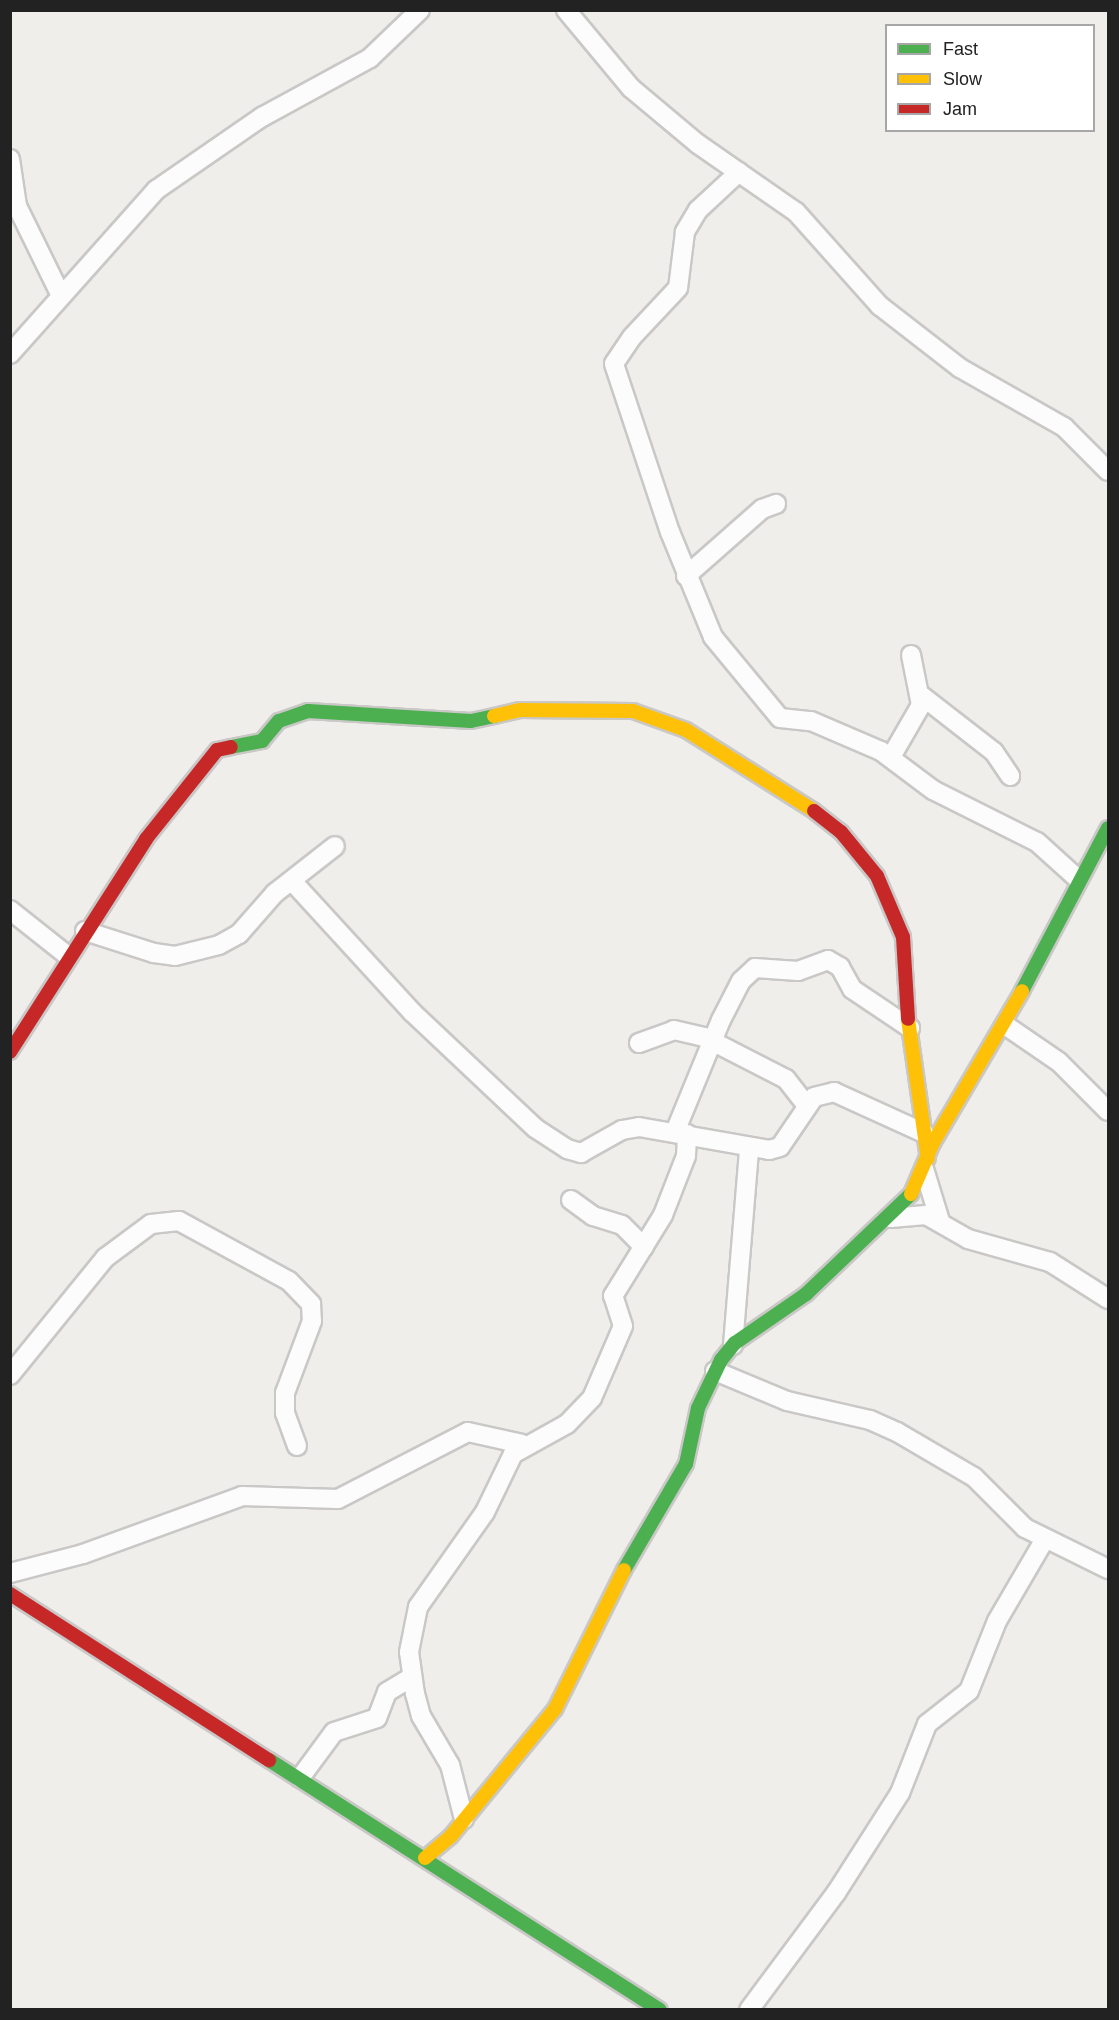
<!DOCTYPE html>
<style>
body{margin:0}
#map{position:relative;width:1119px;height:2020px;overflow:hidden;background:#f0eeeb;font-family:Helvetica,sans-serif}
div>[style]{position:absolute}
.roads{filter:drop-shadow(2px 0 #c9c8c7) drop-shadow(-2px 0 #c9c8c7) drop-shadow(0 2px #c9c8c7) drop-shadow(0 -2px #c9c8c7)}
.street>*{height:18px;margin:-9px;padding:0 9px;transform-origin:9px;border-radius:9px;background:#fdfcfc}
.fast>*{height:14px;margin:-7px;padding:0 7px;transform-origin:7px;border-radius:7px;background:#4caf50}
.slow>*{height:14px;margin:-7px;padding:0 7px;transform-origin:7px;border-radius:7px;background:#ffc107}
.jam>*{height:14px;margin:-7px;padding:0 7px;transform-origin:7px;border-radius:7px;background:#c62828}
span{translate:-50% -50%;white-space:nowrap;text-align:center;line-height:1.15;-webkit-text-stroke:6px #fff;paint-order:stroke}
.frame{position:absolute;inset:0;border:12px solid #222;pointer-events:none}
.legend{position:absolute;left:885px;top:24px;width:210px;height:108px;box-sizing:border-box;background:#fff;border:2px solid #a7a7a7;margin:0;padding:8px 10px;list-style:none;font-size:18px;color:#222}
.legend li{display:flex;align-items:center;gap:12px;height:30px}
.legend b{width:30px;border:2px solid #a7a7a7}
</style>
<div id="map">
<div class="roads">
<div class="street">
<div style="left:566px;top:10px;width:102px;rotate:50.2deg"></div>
<div style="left:631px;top:88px;width:87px;rotate:39.9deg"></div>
<div style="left:698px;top:144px;width:119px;rotate:34.8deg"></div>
<div style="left:796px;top:212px;width:126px;rotate:48.2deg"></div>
<div style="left:880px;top:306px;width:101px;rotate:37.8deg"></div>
<div style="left:960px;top:368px;width:120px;rotate:29.6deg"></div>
<div style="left:1064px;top:427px;width:62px;rotate:45deg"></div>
<div style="left:10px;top:159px;width:48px;rotate:81.5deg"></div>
<div style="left:17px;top:206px;width:100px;rotate:63.9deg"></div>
<div style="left:739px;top:172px;width:56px;rotate:137.2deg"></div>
<div style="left:698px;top:210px;width:26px;rotate:121deg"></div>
<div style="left:685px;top:232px;width:56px;rotate:97.1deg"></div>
<div style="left:678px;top:288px;width:67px;rotate:133.2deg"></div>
<div style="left:632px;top:337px;width:32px;rotate:124deg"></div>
<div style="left:614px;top:364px;width:177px;rotate:71.6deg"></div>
<div style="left:670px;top:532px;width:113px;rotate:67.7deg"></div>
<div style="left:713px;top:637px;width:105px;rotate:50.4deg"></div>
<div style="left:780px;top:718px;width:31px;rotate:6deg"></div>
<div style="left:811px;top:721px;width:76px;rotate:23.2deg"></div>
<div style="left:881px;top:751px;width:65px;rotate:36.9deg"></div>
<div style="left:933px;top:790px;width:116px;rotate:26.6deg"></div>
<div style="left:1037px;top:842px;width:55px;rotate:42.1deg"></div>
<div style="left:10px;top:354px;width:220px;rotate:-48.3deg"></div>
<div style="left:156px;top:190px;width:129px;rotate:-34.6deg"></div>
<div style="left:262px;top:117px;width:123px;rotate:-28.6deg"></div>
<div style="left:370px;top:58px;width:69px;rotate:-43.8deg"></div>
<div style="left:686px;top:576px;width:101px;rotate:-41.4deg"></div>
<div style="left:762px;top:509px;width:15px;rotate:-20deg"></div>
<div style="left:922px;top:696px;width:91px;rotate:37.9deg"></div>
<div style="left:994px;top:752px;width:29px;rotate:56deg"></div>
<div style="left:891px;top:757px;width:60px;rotate:-60deg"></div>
<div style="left:921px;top:705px;width:51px;rotate:-101.3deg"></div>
<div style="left:292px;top:881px;width:178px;rotate:47.5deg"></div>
<div style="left:412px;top:1012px;width:169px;rotate:43.3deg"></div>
<div style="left:535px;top:1128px;width:38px;rotate:33deg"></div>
<div style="left:567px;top:1149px;width:15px;rotate:16deg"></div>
<div style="left:581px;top:1153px;width:47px;rotate:-29.3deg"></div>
<div style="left:622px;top:1130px;width:17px;rotate:-10deg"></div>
<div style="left:639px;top:1127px;width:132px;rotate:10deg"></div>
<div style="left:769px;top:1150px;width:11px;rotate:-15deg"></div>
<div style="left:780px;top:1147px;width:60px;rotate:-55.8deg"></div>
<div style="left:814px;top:1097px;width:21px;rotate:-14deg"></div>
<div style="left:834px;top:1092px;width:99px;rotate:24.5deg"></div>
<div style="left:10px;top:910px;width:74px;rotate:38.4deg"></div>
<div style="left:85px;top:931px;width:72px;rotate:17.7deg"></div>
<div style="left:154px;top:953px;width:21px;rotate:8deg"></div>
<div style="left:175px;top:956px;width:45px;rotate:-14deg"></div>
<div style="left:219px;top:945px;width:23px;rotate:-29deg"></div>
<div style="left:239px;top:934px;width:55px;rotate:-48.7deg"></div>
<div style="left:275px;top:893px;width:76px;rotate:-38.1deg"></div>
<div style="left:1005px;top:1025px;width:65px;rotate:34.4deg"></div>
<div style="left:1059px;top:1062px;width:69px;rotate:45deg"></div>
<div style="left:639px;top:1043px;width:37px;rotate:-20deg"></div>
<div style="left:674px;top:1030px;width:31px;rotate:13deg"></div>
<div style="left:704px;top:1037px;width:92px;rotate:27.1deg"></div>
<div style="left:786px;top:1079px;width:33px;rotate:52deg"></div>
<div style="left:675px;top:1132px;width:121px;rotate:-67.7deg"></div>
<div style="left:721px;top:1020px;width:44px;rotate:-62.9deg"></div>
<div style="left:741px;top:981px;width:19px;rotate:-43deg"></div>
<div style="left:755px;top:968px;width:43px;rotate:4deg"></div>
<div style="left:798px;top:971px;width:32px;rotate:-20deg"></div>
<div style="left:828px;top:960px;width:14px;rotate:30deg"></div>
<div style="left:840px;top:967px;width:25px;rotate:61deg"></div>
<div style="left:852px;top:989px;width:70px;rotate:33.9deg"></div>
<div style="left:924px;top:1169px;width:54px;rotate:72.9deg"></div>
<div style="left:571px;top:1200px;width:27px;rotate:36deg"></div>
<div style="left:593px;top:1216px;width:30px;rotate:17deg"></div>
<div style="left:622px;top:1225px;width:31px;rotate:45deg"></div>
<div style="left:891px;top:1218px;width:35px;rotate:-5deg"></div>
<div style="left:926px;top:1215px;width:48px;rotate:29.7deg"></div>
<div style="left:968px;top:1239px;width:85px;rotate:15.7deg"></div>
<div style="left:1050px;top:1262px;width:69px;rotate:32.5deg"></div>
<div style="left:733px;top:1345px;width:195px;rotate:-85.3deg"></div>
<div style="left:715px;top:1371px;width:78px;rotate:22.6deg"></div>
<div style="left:787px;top:1401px;width:85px;rotate:12.9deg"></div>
<div style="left:870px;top:1420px;width:30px;rotate:24deg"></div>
<div style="left:897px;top:1432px;width:89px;rotate:30.3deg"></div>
<div style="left:974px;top:1477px;width:72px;rotate:45deg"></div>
<div style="left:1025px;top:1528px;width:93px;rotate:26.3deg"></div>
<div style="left:10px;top:1375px;width:151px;rotate:-50.9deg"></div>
<div style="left:105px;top:1258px;width:57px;rotate:-36.5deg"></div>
<div style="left:151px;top:1224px;width:28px;rotate:-6deg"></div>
<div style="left:179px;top:1221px;width:125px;rotate:28.6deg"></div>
<div style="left:289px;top:1281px;width:32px;rotate:46deg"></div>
<div style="left:311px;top:1304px;width:17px;rotate:87deg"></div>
<div style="left:312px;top:1321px;width:77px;rotate:110.6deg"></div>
<div style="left:285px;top:1393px;width:20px;rotate:90deg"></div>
<div style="left:285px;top:1413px;width:35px;rotate:70deg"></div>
<div style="left:10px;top:1573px;width:75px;rotate:-14.6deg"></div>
<div style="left:83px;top:1554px;width:169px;rotate:-20deg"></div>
<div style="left:242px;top:1496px;width:96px;rotate:1.8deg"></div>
<div style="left:338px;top:1499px;width:146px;rotate:-27.3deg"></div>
<div style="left:468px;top:1432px;width:55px;rotate:12.5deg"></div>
<div style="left:300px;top:1778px;width:57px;rotate:-53.5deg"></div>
<div style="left:334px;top:1732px;width:45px;rotate:-18deg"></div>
<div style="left:377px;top:1718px;width:28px;rotate:-69deg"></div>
<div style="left:387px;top:1692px;width:29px;rotate:-31deg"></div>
<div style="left:464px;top:1819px;width:56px;rotate:-104.5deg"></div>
<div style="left:450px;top:1765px;width:57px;rotate:-120.6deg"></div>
<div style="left:421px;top:1716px;width:23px;rotate:-105deg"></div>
<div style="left:415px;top:1694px;width:42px;rotate:-98.1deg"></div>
<div style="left:409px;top:1652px;width:46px;rotate:-78.7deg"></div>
<div style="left:418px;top:1607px;width:116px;rotate:-54.8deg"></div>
<div style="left:485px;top:1512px;width:64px;rotate:-64.2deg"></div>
<div style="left:513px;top:1454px;width:62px;rotate:-29.1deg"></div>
<div style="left:567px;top:1424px;width:36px;rotate:-46deg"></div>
<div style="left:592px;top:1398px;width:78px;rotate:-66.7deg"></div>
<div style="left:623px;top:1326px;width:32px;rotate:-108deg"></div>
<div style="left:613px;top:1296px;width:95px;rotate:-58.3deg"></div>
<div style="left:663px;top:1215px;width:63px;rotate:-68.7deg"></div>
<div style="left:686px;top:1156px;width:22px;rotate:-87deg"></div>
<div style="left:749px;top:2010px;width:146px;rotate:-53.4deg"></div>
<div style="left:836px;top:1893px;width:119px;rotate:-57.4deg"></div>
<div style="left:900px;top:1793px;width:74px;rotate:-68.6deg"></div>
<div style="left:927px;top:1724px;width:53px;rotate:-38.2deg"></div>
<div style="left:969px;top:1691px;width:75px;rotate:-68.2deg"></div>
<div style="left:997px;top:1621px;width:95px;rotate:-59.7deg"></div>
</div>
<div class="fast">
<div style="left:231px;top:747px;width:32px;rotate:-11deg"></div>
<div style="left:262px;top:741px;width:26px;rotate:-50deg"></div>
<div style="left:279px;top:721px;width:31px;rotate:-19deg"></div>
<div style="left:308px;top:711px;width:163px;rotate:3.5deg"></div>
<div style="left:471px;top:721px;width:24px;rotate:-12deg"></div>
<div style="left:1022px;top:991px;width:184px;rotate:-62.2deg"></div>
<div style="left:624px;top:1570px;width:123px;rotate:-59.7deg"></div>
<div style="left:686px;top:1464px;width:57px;rotate:-77.9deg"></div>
<div style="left:698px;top:1408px;width:53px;rotate:-64.4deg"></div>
<div style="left:721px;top:1360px;width:22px;rotate:-51deg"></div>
<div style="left:735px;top:1343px;width:86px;rotate:-34.6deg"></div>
<div style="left:806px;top:1294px;width:145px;rotate:-43.6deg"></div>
<div style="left:269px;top:1760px;width:464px;rotate:32.6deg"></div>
</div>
<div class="slow">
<div style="left:494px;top:716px;width:27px;rotate:-13deg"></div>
<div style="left:520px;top:710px;width:113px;rotate:0.5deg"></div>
<div style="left:633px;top:711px;width:56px;rotate:19.7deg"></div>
<div style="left:686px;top:730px;width:151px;rotate:32.3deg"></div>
<div style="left:908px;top:1019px;width:141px;rotate:81.9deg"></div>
<div style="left:911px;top:1194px;width:56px;rotate:-66.7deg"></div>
<div style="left:933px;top:1143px;width:176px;rotate:-59.6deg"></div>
<div style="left:425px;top:1858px;width:34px;rotate:-40deg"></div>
<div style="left:451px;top:1836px;width:164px;rotate:-50.7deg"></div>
<div style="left:555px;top:1709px;width:155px;rotate:-63.6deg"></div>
</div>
<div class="jam">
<div style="left:814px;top:811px;width:34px;rotate:38deg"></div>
<div style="left:841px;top:832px;width:57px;rotate:50.7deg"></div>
<div style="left:877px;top:876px;width:66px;rotate:66.9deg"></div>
<div style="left:903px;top:937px;width:82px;rotate:86.5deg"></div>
<div style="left:10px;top:1052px;width:253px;rotate:-57.4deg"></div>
<div style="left:146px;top:839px;width:114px;rotate:-51.4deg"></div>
<div style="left:217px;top:750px;width:14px;rotate:-12deg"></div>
<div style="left:10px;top:1594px;width:308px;rotate:32.7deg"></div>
</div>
</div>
<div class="frame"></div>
<ul class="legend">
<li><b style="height:8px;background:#4caf50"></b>Fast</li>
<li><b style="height:8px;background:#ffc107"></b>Slow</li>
<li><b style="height:8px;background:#c62828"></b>Jam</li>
</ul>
</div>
